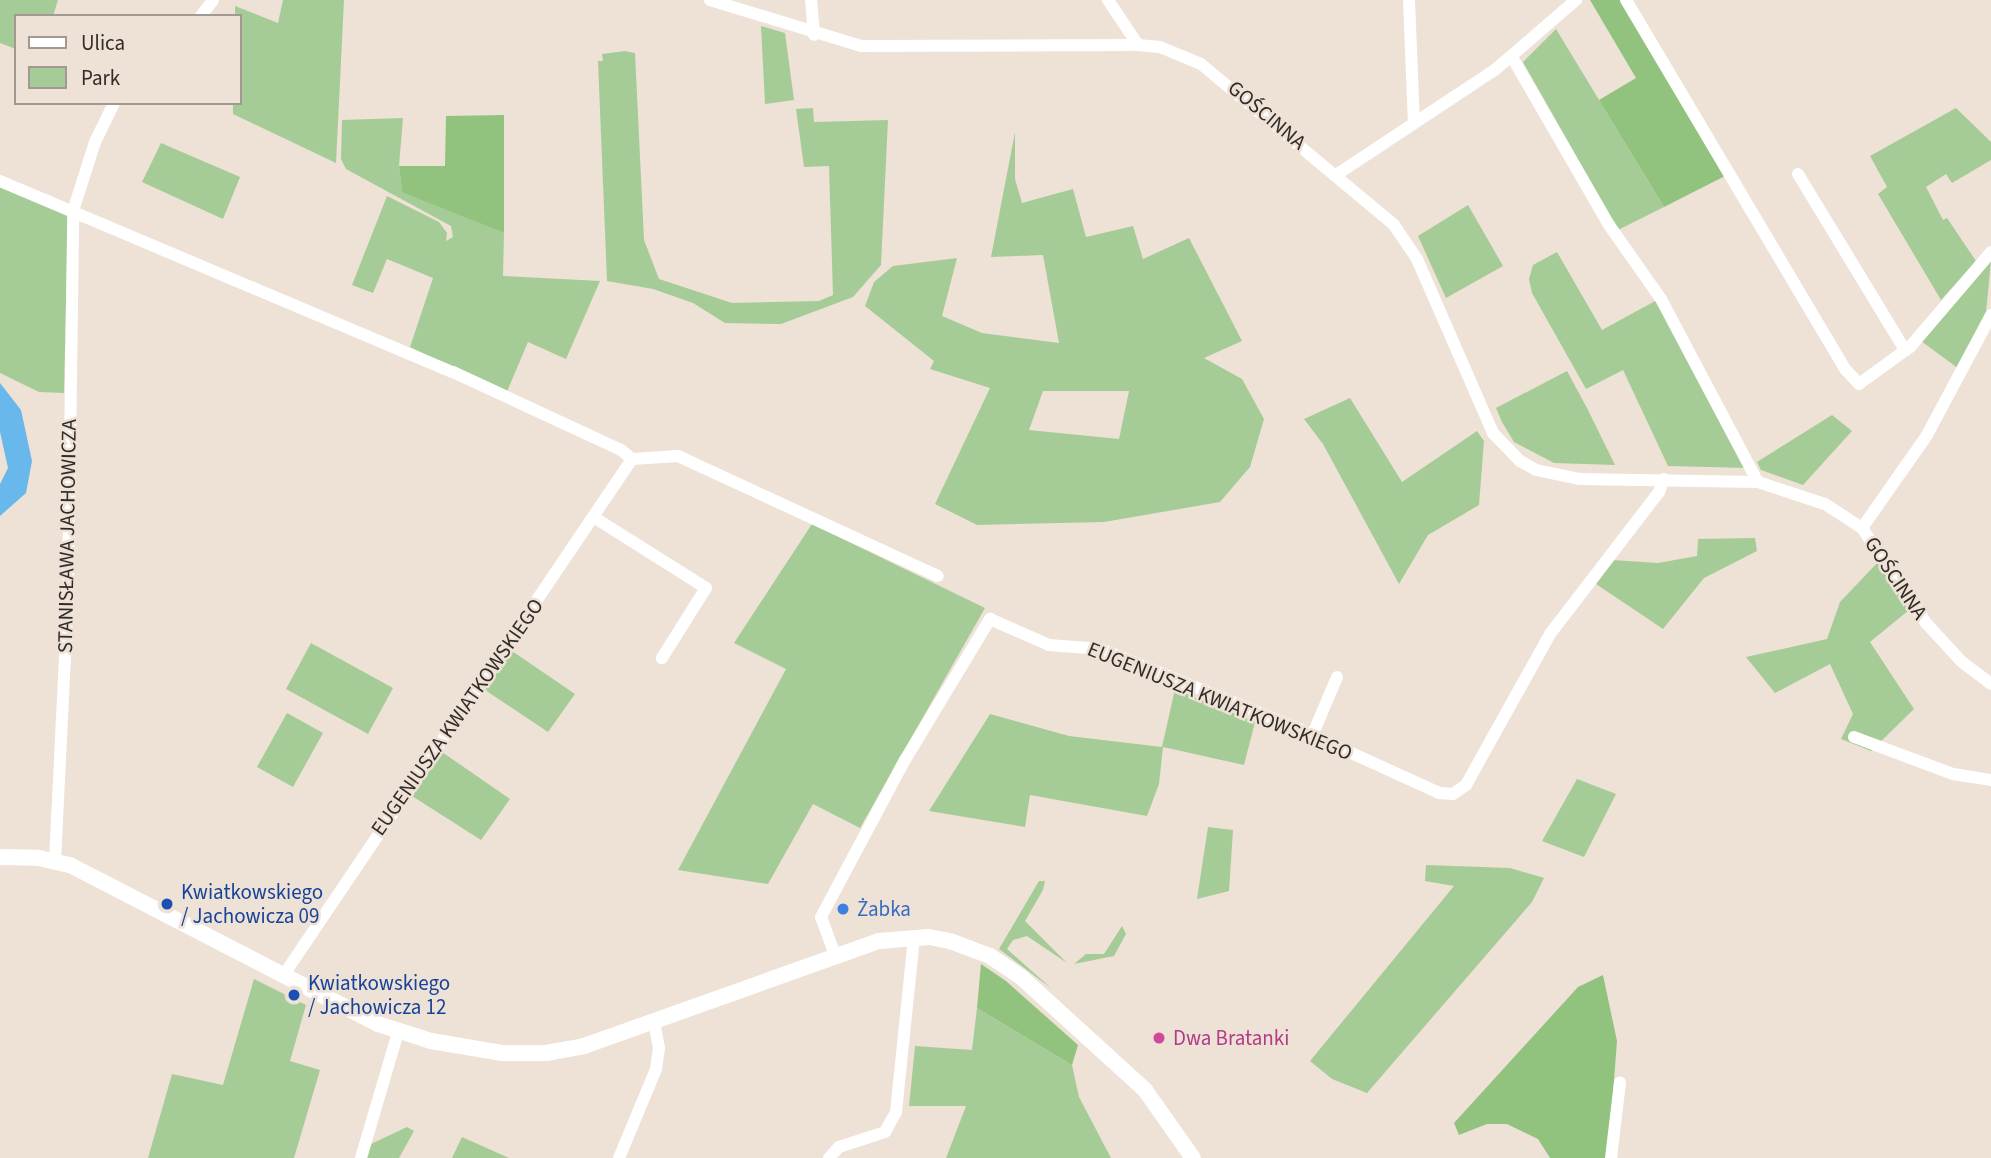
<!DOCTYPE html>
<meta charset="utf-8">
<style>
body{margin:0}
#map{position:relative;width:1991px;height:1158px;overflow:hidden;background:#eee1d6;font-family:"Source Sans 3",sans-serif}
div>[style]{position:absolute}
.green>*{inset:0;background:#a5cc97}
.forest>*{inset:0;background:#91c37e}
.water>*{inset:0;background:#69b8ec}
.minor>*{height:12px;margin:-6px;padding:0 6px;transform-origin:6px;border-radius:6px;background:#fff}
.tertiary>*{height:16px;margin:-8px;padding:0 8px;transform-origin:8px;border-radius:8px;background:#fff}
.dots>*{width:19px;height:19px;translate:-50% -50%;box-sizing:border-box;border:4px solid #eee1d6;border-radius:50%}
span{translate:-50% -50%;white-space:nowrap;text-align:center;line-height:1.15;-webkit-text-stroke:5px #eee1d6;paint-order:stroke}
.street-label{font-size:21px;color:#312c28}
.transit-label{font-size:21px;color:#164399}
.left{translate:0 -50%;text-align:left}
.shop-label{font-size:21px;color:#366cbe}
.hotel-label{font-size:21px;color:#b23c85}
.legend{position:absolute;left:14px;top:14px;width:228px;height:91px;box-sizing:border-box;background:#eee1d6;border:2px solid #a29990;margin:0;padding:9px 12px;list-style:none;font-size:21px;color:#312c28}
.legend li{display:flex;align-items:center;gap:14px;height:35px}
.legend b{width:35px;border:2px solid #a29990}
</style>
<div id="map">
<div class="green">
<div style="clip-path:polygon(0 0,58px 0,53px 16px,16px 16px,16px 49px,0 43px)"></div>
<div style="clip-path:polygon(283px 0,344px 0,336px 163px,233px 114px,233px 103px,240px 103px,240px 16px,235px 16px,235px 6px,278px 23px)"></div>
<div style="clip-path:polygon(761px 26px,785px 33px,794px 100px,765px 104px)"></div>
<div style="clip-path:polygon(1556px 29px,1664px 207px,1618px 230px,1523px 62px)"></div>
<div style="clip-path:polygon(625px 51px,635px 53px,644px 240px,659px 279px,732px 303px,819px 301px,833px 295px,829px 166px,804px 167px,796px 109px,813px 108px,814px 122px,888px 120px,881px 265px,853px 297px,781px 324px,725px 323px,693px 303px,653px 289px,607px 281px,598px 61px,603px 61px,602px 54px)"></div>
<div style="clip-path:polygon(1956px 108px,1991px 142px,1991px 160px,1952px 183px,1946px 174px,1926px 187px,1943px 220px,1947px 218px,1976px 261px,1941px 300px,1878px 194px,1887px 187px,1870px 156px)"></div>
<div style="clip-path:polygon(403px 118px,399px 166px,402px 191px,504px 233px,503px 276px,600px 281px,566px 359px,528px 342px,506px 394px,410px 347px,433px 278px,387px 259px,373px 293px,352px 285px,387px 196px,439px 222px,447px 233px,446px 241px,453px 237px,451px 226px,346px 169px,341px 159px,342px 120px)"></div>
<div style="clip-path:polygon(evenodd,1015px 132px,1015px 179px,1022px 203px,1073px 189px,1086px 237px,1133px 226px,1143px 259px,1189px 238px,1242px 341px,1204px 358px,1242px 379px,1264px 419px,1250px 467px,1220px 502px,1104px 522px,977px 525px,935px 504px,990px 388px,930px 369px,934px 361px,865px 306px,874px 282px,893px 266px,957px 258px,942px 316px,982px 333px,1059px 343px,1043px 255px,991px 257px,1015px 132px,1043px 391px,1129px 391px,1119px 439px,1029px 430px,1043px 391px)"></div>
<div style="clip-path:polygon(161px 143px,240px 177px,223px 219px,142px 182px)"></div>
<div style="clip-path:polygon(0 182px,68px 213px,64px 393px,39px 392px,0 373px)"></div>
<div style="clip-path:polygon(1468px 205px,1503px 266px,1446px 298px,1418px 236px)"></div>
<div style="clip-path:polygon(1557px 252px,1602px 330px,1657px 300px,1747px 468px,1668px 466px,1623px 370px,1586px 389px,1532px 293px,1529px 279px,1533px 265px)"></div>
<div style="clip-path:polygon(1991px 261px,1986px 312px,1959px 369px,1921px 341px)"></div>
<div style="clip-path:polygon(1567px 371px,1587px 408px,1615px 465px,1554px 463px,1514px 442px,1502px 422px,1496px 408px)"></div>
<div style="clip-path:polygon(1350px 398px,1402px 482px,1477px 431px,1484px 441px,1479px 505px,1428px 535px,1399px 584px,1323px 444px,1304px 419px)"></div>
<div style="clip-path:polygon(1832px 415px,1852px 431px,1803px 485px,1761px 470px,1757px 462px)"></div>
<div style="clip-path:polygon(812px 524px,985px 608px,860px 828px,813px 804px,768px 884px,678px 870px,786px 669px,734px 643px)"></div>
<div style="clip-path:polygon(1755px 538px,1757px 551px,1704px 578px,1663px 629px,1596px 584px,1612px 560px,1658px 563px,1697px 556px,1698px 539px)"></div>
<div style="clip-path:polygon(1879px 561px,1909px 610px,1870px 642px,1914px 709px,1871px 751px,1841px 739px,1853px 714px,1830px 664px,1775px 693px,1746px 657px,1827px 639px,1840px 602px)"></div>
<div style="clip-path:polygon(311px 643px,393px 688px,368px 734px,286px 689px)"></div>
<div style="clip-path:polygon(512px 651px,575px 694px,548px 732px,485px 690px)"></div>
<div style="clip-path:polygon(1175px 689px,1255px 722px,1244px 765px,1163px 747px,1159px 784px,1147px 816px,1030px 795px,1025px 827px,929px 811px,990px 714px,1069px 736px,1162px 747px)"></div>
<div style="clip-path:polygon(287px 713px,323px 733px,293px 787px,257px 767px)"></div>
<div style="clip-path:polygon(442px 752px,510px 799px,481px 840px,412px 796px)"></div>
<div style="clip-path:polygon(1577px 779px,1616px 794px,1584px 857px,1542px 841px)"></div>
<div style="clip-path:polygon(1208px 827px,1233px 830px,1229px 891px,1197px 899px)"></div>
<div style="clip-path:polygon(1426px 865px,1510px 868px,1544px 878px,1532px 902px,1367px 1093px,1332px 1079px,1310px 1061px,1454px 886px,1425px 881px)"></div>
<div style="clip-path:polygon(1039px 881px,1045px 881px,1043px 890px,1025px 921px,1067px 963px,1027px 936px,1013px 940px,1007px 949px,1052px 989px,999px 949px)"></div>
<div style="clip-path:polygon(1122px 926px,1126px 934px,1114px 956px,1074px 964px,1086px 954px,1104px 954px)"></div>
<div style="clip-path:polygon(254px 979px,306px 1005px,290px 1061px,320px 1070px,294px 1158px,148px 1158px,172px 1074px,223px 1085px)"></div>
<div style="clip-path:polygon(977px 1008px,1072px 1065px,1079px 1097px,1111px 1158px,946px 1158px,966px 1106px,909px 1106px,915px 1046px,972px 1050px)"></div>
<div style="clip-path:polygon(407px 1127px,414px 1131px,399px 1158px,364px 1158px,371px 1144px)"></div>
<div style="clip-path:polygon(462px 1137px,509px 1158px,452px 1158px)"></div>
</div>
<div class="forest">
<div style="clip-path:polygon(1590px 0,1620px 0,1725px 176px,1664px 207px,1599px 100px,1636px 78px)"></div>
<div style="clip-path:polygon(504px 115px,504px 233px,402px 192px,399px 166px,445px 166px,446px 116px)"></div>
<div style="clip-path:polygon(981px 964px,1006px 981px,1078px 1045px,1072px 1065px,977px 1008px)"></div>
<div style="clip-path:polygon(1603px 975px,1617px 1041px,1608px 1158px,1550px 1158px,1538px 1139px,1507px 1124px,1487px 1124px,1459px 1135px,1454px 1123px,1578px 987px)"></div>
</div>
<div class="water">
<div style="clip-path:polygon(0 383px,21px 410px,32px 461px,26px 493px,0 516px,0 484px,8px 468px,0 432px)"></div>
</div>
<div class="minor">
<div style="left:710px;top:0;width:158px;rotate:16.9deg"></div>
<div style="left:861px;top:46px;width:277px;rotate:-0.2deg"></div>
<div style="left:1138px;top:45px;width:22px;rotate:5deg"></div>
<div style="left:1160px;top:47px;width:44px;rotate:22.5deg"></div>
<div style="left:1201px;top:64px;width:251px;rotate:39.8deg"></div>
<div style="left:1394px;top:225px;width:41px;rotate:55.9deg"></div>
<div style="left:1417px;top:259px;width:190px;rotate:66.4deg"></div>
<div style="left:1493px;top:433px;width:39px;rotate:46deg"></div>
<div style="left:1520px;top:461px;width:18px;rotate:29deg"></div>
<div style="left:1536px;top:470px;width:44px;rotate:11.8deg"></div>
<div style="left:1579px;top:479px;width:179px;rotate:1deg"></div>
<div style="left:1758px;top:482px;width:71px;rotate:18.2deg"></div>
<div style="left:1825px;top:504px;width:44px;rotate:33deg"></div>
<div style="left:1862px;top:528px;width:115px;rotate:56deg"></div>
<div style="left:1926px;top:623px;width:53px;rotate:47.3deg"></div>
<div style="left:1962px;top:662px;width:36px;rotate:37deg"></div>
<div style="left:811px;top:0;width:35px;rotate:85deg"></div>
<div style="left:1108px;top:0;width:54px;rotate:56.3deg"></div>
<div style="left:1409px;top:0;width:123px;rotate:87.7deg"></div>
<div style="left:1626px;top:0;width:430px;rotate:59.3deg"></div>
<div style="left:1846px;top:370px;width:19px;rotate:47deg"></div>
<div style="left:1859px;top:384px;width:63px;rotate:-36deg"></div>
<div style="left:1910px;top:347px;width:125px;rotate:-49.5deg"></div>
<div style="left:201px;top:16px;width:20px;rotate:-53deg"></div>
<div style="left:1512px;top:57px;width:194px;rotate:60deg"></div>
<div style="left:1609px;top:225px;width:90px;rotate:54.9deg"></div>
<div style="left:1661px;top:299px;width:207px;rotate:62.1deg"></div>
<div style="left:1798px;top:174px;width:206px;rotate:58.7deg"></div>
<div style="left:1336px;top:175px;width:192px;rotate:-33.5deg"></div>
<div style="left:1496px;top:69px;width:106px;rotate:-40.8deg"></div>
<div style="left:0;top:181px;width:492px;rotate:22.9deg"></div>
<div style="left:453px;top:372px;width:185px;rotate:24.9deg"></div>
<div style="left:621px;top:450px;width:14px;rotate:39deg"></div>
<div style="left:632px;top:459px;width:46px;rotate:-3.7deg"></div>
<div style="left:678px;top:456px;width:286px;rotate:24.8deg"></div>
<div style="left:595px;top:518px;width:131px;rotate:32.2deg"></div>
<div style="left:706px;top:588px;width:83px;rotate:122.2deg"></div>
<div style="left:1862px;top:528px;width:113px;rotate:-55deg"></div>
<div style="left:1927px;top:435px;width:136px;rotate:-61.9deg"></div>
<div style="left:1312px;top:736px;width:64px;rotate:-67deg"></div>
<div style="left:1854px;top:737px;width:106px;rotate:20.5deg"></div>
<div style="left:1953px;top:774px;width:38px;rotate:9deg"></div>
<div style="left:55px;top:861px;width:270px;rotate:-87.2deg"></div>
<div style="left:68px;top:591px;width:380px;rotate:-89.2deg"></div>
<div style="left:73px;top:211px;width:72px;rotate:-72.3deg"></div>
<div style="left:95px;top:142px;width:43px;rotate:-64deg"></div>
<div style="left:835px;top:955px;width:40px;rotate:-110.2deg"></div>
<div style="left:821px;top:917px;width:178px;rotate:-61.9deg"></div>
<div style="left:905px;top:760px;width:165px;rotate:-58.9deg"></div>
<div style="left:990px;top:619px;width:64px;rotate:23.8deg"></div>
<div style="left:1049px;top:645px;width:52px;rotate:4.4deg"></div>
<div style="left:1101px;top:649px;width:216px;rotate:22deg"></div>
<div style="left:1301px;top:730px;width:152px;rotate:24.5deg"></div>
<div style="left:1439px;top:793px;width:14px;rotate:4deg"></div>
<div style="left:1453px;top:794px;width:16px;rotate:-35deg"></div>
<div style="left:1466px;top:785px;width:173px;rotate:-60.9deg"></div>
<div style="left:1550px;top:634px;width:179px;rotate:-52.5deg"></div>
<div style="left:1659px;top:492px;width:14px;rotate:-69deg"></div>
<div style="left:283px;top:976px;width:624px;rotate:-55.98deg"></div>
<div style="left:361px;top:1158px;width:131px;rotate:-73.6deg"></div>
<div style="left:619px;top:1158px;width:96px;rotate:-67.4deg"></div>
<div style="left:656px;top:1069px;width:21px;rotate:-82deg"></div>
<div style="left:659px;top:1048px;width:26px;rotate:-101deg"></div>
<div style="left:829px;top:1158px;width:15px;rotate:-48deg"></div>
<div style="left:839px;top:1147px;width:48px;rotate:-18.1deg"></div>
<div style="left:885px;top:1132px;width:23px;rotate:-61deg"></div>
<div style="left:896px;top:1112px;width:175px;rotate:-84.1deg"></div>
<div style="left:1611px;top:1158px;width:76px;rotate:-83.2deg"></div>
</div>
<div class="tertiary">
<div style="left:0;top:857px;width:39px;rotate:1deg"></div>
<div style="left:39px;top:858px;width:32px;rotate:13deg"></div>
<div style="left:70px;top:865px;width:347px;rotate:27.3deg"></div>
<div style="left:378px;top:1024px;width:56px;rotate:17.8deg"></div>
<div style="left:431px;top:1041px;width:73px;rotate:9.5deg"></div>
<div style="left:503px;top:1053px;width:43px"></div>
<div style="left:546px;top:1053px;width:39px;rotate:-10deg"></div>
<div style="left:584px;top:1046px;width:313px;rotate:-19.6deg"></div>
<div style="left:879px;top:941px;width:50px;rotate:-4.6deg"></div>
<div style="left:929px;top:937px;width:21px;rotate:11deg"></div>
<div style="left:950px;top:941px;width:43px;rotate:20.6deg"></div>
<div style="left:990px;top:956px;width:37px;rotate:34deg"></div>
<div style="left:1021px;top:977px;width:168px;rotate:42.3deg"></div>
<div style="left:1145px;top:1090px;width:83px;rotate:54.8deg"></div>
</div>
<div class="dots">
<div style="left:167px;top:904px;background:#1a4fb4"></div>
<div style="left:843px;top:909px;background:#3f7fe0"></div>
<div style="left:294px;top:995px;background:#1a4fb4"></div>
<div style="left:1159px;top:1038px;background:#d1479c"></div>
</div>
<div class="street-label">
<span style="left:1267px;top:115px;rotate:40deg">GOŚCINNA</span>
<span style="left:67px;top:536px;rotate:-89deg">STANISŁAWA JACHOWICZA</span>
<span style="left:1896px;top:578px;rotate:56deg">GOŚCINNA</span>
<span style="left:1220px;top:701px;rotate:22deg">EUGENIUSZA KWIATKOWSKIEGO</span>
<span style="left:457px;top:717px;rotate:-55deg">EUGENIUSZA KWIATKOWSKIEGO</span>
</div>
<div class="transit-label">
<span class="left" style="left:181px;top:904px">Kwiatkowskiego<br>/ Jachowicza 09</span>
<span class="left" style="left:308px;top:995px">Kwiatkowskiego<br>/ Jachowicza 12</span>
</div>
<div class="shop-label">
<span class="left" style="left:857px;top:909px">Żabka</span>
</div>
<div class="hotel-label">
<span class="left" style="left:1173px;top:1038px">Dwa Bratanki</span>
</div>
<ul class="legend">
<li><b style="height:9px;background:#fff"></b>Ulica</li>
<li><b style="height:19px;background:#a5cc97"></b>Park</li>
</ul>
</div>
